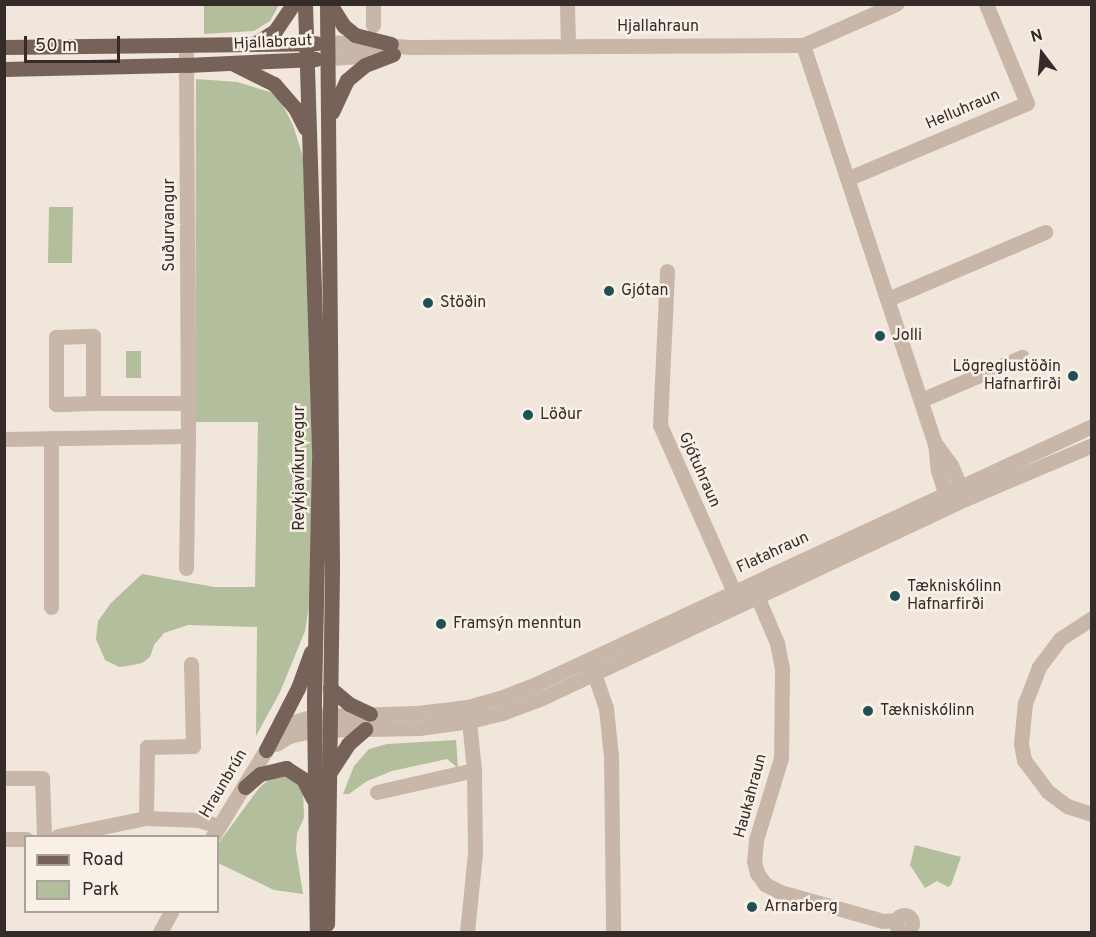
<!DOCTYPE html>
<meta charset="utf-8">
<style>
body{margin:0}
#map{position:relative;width:1096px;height:937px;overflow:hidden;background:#f0e6db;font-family:Overpass,sans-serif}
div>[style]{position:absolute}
.green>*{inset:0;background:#b3be9c}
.minor>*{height:15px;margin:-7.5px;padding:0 7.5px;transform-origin:7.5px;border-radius:7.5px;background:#c8b6a8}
.minor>.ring{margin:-7.5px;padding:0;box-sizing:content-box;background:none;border:15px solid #c8b6a8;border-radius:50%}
.major>*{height:15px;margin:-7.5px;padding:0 7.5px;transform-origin:7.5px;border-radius:7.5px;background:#766259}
.dots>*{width:16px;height:16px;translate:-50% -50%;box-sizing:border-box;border:3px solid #f8f0e7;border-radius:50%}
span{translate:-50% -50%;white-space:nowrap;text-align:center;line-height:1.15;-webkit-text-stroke:5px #f8f0e7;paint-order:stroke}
.street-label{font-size:16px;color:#352b28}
.poi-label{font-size:16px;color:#352b28}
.left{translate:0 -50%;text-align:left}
.right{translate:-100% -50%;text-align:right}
.frame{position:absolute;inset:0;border:6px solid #352b28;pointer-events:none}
.legend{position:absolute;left:24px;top:835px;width:195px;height:78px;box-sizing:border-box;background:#f8f0e7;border:2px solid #aaa19b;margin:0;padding:8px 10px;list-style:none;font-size:18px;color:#352b28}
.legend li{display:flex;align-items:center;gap:12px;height:30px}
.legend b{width:30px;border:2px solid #aaa19b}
.north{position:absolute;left:1012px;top:24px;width:60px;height:60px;-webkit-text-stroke:4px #f8f0e7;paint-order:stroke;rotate:344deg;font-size:16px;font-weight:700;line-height:24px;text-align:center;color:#352b28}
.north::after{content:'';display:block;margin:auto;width:21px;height:27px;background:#352b28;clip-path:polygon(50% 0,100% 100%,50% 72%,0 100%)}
.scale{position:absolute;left:24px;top:36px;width:96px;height:27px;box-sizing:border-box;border:3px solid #352b28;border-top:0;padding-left:8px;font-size:18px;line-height:21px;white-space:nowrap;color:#352b28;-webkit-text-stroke:4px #f8f0e7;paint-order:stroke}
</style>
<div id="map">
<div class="green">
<div style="clip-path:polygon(204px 5px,204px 4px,279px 5px,270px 21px,254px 31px,204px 34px)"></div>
<div style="clip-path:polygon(196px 79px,237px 82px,270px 92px,281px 102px,293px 125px,303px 157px,313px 391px,312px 587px,305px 631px,280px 692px,256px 736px,257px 627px,188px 625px,164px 633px,154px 645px,150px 657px,142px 663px,128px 666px,119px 667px,105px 660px,96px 639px,98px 621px,111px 603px,142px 574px,214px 587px,255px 587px,258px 422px,195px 422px)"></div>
<div style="clip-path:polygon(49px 207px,73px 207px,72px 263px,48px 263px)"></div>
<div style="clip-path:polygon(126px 351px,141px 351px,141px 378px,126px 378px)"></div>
<div style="clip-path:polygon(456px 740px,458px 768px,447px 759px,392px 771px,367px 781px,349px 794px,343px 794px,354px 766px,369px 749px,387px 744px)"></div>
<div style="clip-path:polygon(274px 775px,291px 776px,303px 790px,304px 818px,297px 833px,296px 850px,303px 894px,274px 890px,218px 863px,218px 844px,259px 788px)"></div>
<div style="clip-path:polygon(915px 845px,961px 857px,951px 885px,948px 887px,937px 881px,925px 888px,910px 865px)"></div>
</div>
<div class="minor">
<div style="left:567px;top:4px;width:42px;rotate:88.6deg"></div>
<div style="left:373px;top:25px;width:21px;rotate:-90deg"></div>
<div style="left:328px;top:42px;width:83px;rotate:3.4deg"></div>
<div style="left:411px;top:47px;width:392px;rotate:-0.3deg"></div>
<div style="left:803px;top:45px;width:102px;rotate:-23.8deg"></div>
<div style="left:803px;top:45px;width:419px;rotate:71.7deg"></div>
<div style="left:935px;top:443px;width:27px;rotate:84deg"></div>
<div style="left:938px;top:470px;width:34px;rotate:73deg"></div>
<div style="left:328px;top:58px;width:54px;rotate:-3.2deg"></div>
<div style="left:849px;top:178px;width:193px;rotate:-22.8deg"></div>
<div style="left:1027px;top:103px;width:107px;rotate:-112.5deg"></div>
<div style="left:667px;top:271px;width:154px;rotate:92.6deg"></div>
<div style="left:660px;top:425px;width:190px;rotate:66.1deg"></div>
<div style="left:888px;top:299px;width:171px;rotate:-23.1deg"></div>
<div style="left:921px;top:400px;width:110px;rotate:-23.1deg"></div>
<div style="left:93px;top:403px;width:37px;rotate:178deg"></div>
<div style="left:56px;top:404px;width:67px;rotate:-90deg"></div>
<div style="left:56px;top:337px;width:37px;rotate:-2deg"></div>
<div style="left:93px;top:336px;width:67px;rotate:90deg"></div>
<div style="left:93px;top:403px;width:95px"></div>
<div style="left:51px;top:438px;width:169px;rotate:90deg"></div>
<div style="left:4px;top:439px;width:184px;rotate:-0.9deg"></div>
<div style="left:188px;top:436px;width:390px;rotate:-90.3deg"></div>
<div style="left:937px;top:446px;width:24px;rotate:54deg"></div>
<div style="left:951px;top:465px;width:34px;rotate:67deg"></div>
<div style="left:186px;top:568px;width:132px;rotate:-89.1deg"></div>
<div style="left:754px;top:589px;width:59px;rotate:66.9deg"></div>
<div style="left:777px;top:643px;width:26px;rotate:79deg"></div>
<div style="left:782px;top:669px;width:89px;rotate:90.6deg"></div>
<div style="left:781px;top:758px;width:86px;rotate:107deg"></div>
<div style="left:756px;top:840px;width:21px;rotate:95deg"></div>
<div style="left:754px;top:861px;width:12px;rotate:76deg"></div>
<div style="left:757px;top:873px;width:14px;rotate:54deg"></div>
<div style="left:765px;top:884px;width:17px;rotate:28deg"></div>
<div style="left:780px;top:892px;width:107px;rotate:15.7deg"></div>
<div style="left:883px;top:921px;width:13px;rotate:-4deg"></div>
<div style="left:1092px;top:618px;width:38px;rotate:147deg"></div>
<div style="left:1060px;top:639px;width:35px;rotate:127deg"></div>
<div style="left:1039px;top:667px;width:39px;rotate:111deg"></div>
<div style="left:1025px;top:703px;width:41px;rotate:95.6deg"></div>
<div style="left:1021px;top:744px;width:16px;rotate:79deg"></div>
<div style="left:1024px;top:760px;width:39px;rotate:53deg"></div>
<div style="left:1047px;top:791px;width:25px;rotate:37deg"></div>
<div style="left:1067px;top:806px;width:26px;rotate:18deg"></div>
<div style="left:591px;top:665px;width:46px;rotate:70.8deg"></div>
<div style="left:606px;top:708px;width:48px;rotate:84.1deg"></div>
<div style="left:611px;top:756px;width:176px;rotate:89.3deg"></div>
<div style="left:276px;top:744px;width:15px;rotate:-32deg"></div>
<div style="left:289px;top:736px;width:26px;rotate:-13deg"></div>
<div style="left:314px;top:730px;width:105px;rotate:-1.1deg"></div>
<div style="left:419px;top:728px;width:51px;rotate:-7.8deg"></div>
<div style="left:470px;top:721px;width:33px;rotate:-14deg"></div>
<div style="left:502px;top:713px;width:43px;rotate:-20.6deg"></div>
<div style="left:542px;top:698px;width:467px;rotate:-25.2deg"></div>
<div style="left:965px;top:499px;width:138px;rotate:-23deg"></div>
<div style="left:4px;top:778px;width:38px"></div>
<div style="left:42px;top:778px;width:58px;rotate:88deg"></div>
<div style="left:377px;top:792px;width:99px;rotate:-12.8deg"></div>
<div style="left:146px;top:818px;width:71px;rotate:-89.2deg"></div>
<div style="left:147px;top:747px;width:46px;rotate:-1.2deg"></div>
<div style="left:193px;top:746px;width:82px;rotate:-91.4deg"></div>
<div style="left:58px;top:836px;width:90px;rotate:-11.6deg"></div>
<div style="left:146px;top:818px;width:52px;rotate:2.2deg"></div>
<div style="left:198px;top:820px;width:22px;rotate:16deg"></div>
<div style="left:213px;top:836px;width:101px;rotate:-58.4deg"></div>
<div style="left:266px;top:750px;width:25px;rotate:-53deg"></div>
<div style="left:281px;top:730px;width:12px;rotate:-35deg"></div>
<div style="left:291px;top:723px;width:24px;rotate:-17deg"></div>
<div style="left:314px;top:716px;width:103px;rotate:-1.7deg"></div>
<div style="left:417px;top:713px;width:51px;rotate:-6.7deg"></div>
<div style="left:468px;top:707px;width:33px;rotate:-16deg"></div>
<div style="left:500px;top:698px;width:39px;rotate:-21deg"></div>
<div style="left:536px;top:684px;width:613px;rotate:-24.89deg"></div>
<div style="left:4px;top:839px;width:22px"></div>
<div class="ring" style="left:896px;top:915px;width:1px;height:1px"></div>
<div style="left:160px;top:932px;width:23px;rotate:-61deg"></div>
<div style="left:467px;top:932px;width:79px;rotate:-84.2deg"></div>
<div style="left:475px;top:853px;width:83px;rotate:-90.7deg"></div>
<div style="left:474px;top:770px;width:59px;rotate:-95.8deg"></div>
</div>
<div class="major">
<div style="left:305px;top:4px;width:456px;rotate:88.2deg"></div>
<div style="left:319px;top:460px;width:241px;rotate:91.2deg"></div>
<div style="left:314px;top:701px;width:231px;rotate:89.3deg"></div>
<div style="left:327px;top:4px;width:567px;rotate:89.49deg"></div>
<div style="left:332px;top:571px;width:353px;rotate:90.8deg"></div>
<div style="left:330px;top:4px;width:26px;rotate:58deg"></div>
<div style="left:344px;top:26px;width:14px;rotate:39deg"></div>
<div style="left:355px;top:35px;width:37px;rotate:14deg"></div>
<div style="left:254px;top:44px;width:25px;rotate:-32deg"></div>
<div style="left:275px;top:31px;width:32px;rotate:-56deg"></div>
<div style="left:4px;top:47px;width:312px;rotate:-0.7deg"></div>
<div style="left:234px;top:64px;width:45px;rotate:26.6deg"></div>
<div style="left:274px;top:84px;width:32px;rotate:49deg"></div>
<div style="left:295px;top:108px;width:22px;rotate:63deg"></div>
<div style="left:4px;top:69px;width:183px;rotate:-1.3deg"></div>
<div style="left:187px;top:65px;width:129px;rotate:-2.7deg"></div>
<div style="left:332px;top:112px;width:35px;rotate:-65deg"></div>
<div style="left:347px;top:80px;width:23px;rotate:-40deg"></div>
<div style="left:365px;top:65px;width:30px;rotate:-21deg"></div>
<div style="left:330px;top:688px;width:25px;rotate:40deg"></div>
<div style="left:349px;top:704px;width:23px;rotate:25deg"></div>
<div style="left:266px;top:750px;width:70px;rotate:-62.7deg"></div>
<div style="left:298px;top:688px;width:38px;rotate:-70deg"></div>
<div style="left:330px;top:772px;width:33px;rotate:-57deg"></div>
<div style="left:348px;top:744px;width:23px;rotate:-41deg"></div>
<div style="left:245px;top:787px;width:20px;rotate:-41deg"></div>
<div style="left:260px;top:774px;width:27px;rotate:-13deg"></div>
<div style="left:286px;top:768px;width:20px;rotate:33deg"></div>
<div style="left:303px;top:779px;width:22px;rotate:63deg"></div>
</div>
<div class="dots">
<div style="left:609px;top:291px;background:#1f5154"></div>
<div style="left:428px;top:303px;background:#1f5154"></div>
<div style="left:880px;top:336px;background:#1f5154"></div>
<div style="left:1073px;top:376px;background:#1f5154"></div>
<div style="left:528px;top:415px;background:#1f5154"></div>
<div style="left:895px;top:596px;background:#1f5154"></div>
<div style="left:441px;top:624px;background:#1f5154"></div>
<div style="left:868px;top:711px;background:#1f5154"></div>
<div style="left:752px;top:907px;background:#1f5154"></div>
</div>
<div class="street-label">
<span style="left:658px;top:27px">Hjallahraun</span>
<span style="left:273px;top:43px;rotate:-3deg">Hjallabraut</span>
<span style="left:963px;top:110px;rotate:-23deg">Helluhraun</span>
<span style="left:170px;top:225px;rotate:-90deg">Suðurvangur</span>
<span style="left:300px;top:468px;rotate:-90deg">Reykjavíkurvegur</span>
<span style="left:699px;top:470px;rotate:66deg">Gjótuhraun</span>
<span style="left:773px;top:553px;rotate:-25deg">Flatahraun</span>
<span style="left:224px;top:784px;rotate:-59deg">Hraunbrún</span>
<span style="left:751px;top:796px;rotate:-75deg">Haukahraun</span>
</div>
<div class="poi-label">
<span class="left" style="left:621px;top:291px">Gjótan</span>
<span class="left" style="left:440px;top:303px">Stöðin</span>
<span class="left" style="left:892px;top:336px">Jolli</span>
<span class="right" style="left:1061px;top:376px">Lögreglustöðin<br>Hafnarfirði</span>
<span class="left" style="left:540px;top:415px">Löður</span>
<span class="left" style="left:907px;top:596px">Tækniskólinn<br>Hafnarfirði</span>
<span class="left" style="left:453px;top:624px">Framsýn menntun</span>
<span class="left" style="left:880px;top:711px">Tækniskólinn</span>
<span class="left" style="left:764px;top:907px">Arnarberg</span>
</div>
<div class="frame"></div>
<ul class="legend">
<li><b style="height:8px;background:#766259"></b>Road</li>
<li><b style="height:16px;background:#b3be9c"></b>Park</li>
</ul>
<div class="north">N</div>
<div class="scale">50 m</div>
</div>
